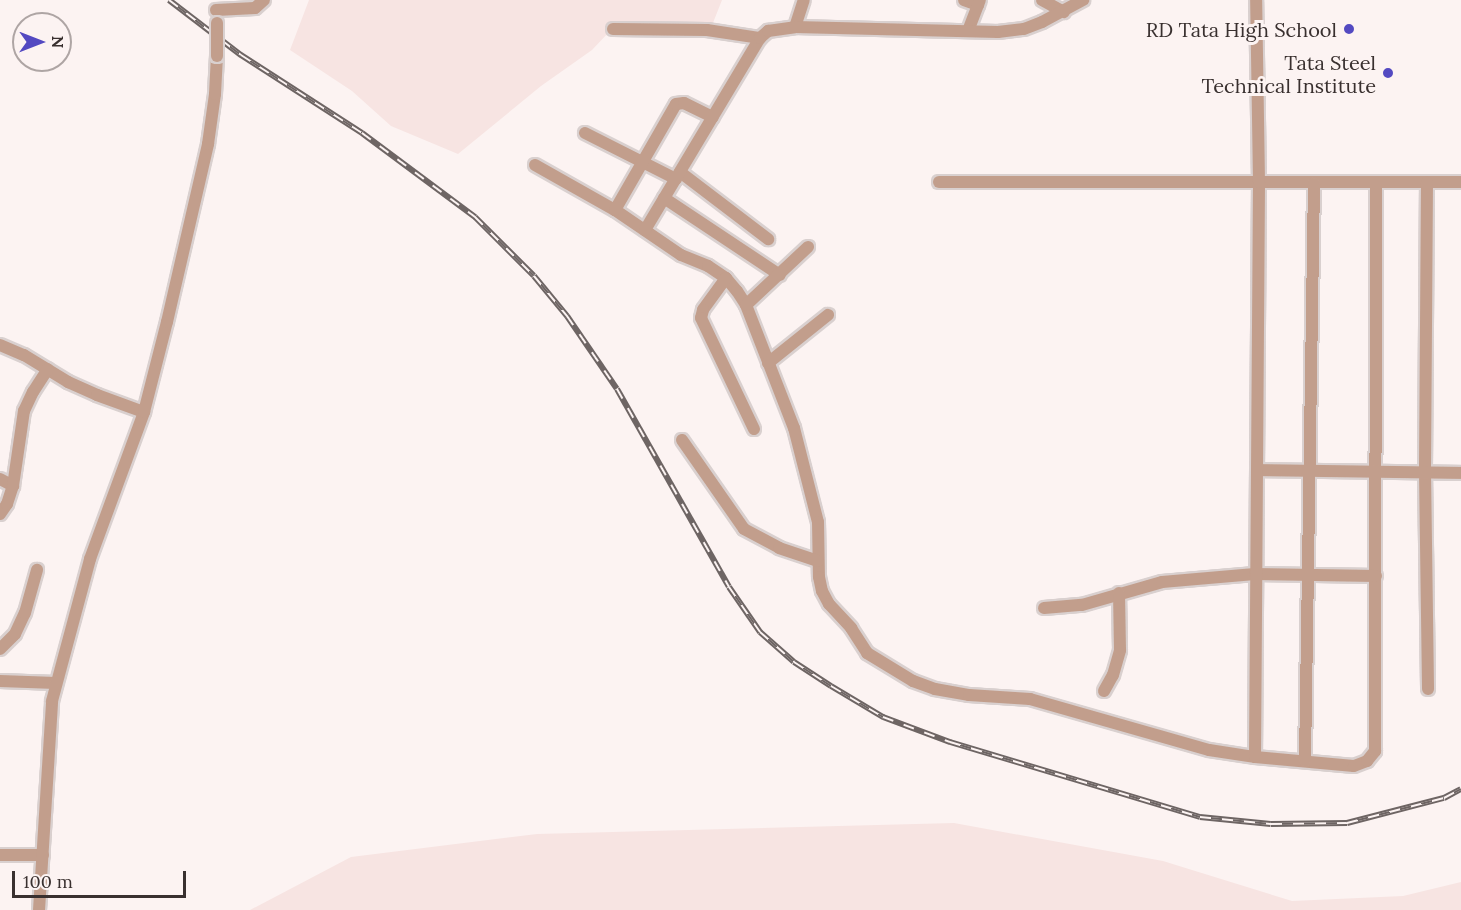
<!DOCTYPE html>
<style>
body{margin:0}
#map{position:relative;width:1461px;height:910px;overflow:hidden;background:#fcf3f2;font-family:Lora,serif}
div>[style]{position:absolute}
.built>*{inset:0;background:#f7e4e2}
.roads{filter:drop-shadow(2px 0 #d9d0cf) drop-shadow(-2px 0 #d9d0cf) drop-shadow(0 2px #d9d0cf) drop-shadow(0 -2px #d9d0cf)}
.minor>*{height:12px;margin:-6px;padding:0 6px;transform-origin:6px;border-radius:6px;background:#c29e8c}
.rail>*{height:6px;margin-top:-3px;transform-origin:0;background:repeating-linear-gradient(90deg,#fcf3f2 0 11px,#6e6564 0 22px);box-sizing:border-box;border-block:2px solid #6e6564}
.bridges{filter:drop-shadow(2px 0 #d9d0cf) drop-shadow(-2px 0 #d9d0cf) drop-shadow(0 2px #d9d0cf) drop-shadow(0 -2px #d9d0cf)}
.minor-bridge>*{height:12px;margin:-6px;padding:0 6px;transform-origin:6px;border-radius:6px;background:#c29e8c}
.dots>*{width:16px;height:16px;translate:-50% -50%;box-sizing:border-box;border:3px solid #fcf3f2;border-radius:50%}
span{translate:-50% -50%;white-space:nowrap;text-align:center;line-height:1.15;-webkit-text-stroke:6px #fcf3f2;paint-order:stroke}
.poi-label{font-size:20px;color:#39302f}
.right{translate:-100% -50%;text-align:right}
.north{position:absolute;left:12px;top:12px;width:60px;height:60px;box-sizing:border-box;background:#fcf3f2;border:2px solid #aea5a4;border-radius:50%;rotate:90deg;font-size:16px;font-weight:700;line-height:24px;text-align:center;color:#39302f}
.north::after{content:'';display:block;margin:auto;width:21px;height:27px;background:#5349c1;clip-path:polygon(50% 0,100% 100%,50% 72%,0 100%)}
.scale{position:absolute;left:12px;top:871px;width:174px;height:27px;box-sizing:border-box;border:3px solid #39302f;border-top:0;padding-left:8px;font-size:18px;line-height:21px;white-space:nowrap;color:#39302f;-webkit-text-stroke:4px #fcf3f2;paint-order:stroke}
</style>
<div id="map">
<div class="built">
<div style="clip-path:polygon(309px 0,722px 0,709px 33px,610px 31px,592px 50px,541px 86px,458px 154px,391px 126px,352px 91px,290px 50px)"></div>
<div style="clip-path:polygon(954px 823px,1163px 861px,1292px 901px,1403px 896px,1461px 882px,1461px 910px,250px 910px,351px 857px,537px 834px)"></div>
</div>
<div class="roads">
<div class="minor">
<div style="left:964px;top:0;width:15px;rotate:20deg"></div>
<div style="left:1042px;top:0;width:25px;rotate:29deg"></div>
<div style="left:216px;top:10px;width:39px;rotate:-3deg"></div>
<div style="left:255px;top:8px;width:12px;rotate:-42deg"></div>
<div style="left:795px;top:27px;width:28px;rotate:-72deg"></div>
<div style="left:613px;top:29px;width:94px;rotate:0.6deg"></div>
<div style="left:707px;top:30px;width:54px;rotate:8.6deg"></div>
<div style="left:968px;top:31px;width:33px;rotate:-69deg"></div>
<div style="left:585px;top:133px;width:102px;rotate:26.8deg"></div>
<div style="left:535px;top:165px;width:92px;rotate:29.4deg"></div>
<div style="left:615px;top:210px;width:80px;rotate:34.3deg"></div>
<div style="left:681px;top:255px;width:29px;rotate:22deg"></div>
<div style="left:708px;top:266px;width:22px;rotate:34deg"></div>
<div style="left:726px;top:278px;width:17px;rotate:50deg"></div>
<div style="left:737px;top:291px;width:17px;rotate:57deg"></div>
<div style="left:746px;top:305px;width:132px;rotate:68.7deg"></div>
<div style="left:794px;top:428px;width:97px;rotate:75.7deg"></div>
<div style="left:818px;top:522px;width:55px;rotate:89deg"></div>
<div style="left:819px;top:577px;width:14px;rotate:78deg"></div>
<div style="left:822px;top:591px;width:15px;rotate:62deg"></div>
<div style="left:829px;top:604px;width:33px;rotate:47deg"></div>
<div style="left:851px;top:628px;width:30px;rotate:57deg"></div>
<div style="left:867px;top:653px;width:54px;rotate:31.3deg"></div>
<div style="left:913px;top:681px;width:23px;rotate:20deg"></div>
<div style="left:935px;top:689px;width:35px;rotate:10deg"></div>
<div style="left:969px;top:695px;width:61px;rotate:3.8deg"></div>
<div style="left:1030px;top:699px;width:186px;rotate:15.9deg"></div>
<div style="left:1209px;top:750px;width:47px;rotate:8.7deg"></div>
<div style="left:1255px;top:757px;width:99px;rotate:5.2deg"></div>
<div style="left:1354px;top:766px;width:14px;rotate:-21deg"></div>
<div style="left:1367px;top:761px;width:13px;rotate:-51deg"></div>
<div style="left:1375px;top:751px;width:568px;rotate:-89.9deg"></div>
<div style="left:680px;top:172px;width:111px;rotate:37.3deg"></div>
<div style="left:939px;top:182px;width:522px"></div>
<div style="left:1427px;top:182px;width:290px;rotate:90.4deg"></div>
<div style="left:1425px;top:472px;width:217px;rotate:89.2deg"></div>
<div style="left:664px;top:198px;width:139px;rotate:33.6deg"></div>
<div style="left:615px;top:210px;width:122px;rotate:-60.1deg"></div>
<div style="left:676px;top:104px;width:8px;rotate:-7deg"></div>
<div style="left:684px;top:103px;width:32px;rotate:26deg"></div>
<div style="left:645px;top:230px;width:224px;rotate:-59.1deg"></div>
<div style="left:760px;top:38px;width:11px;rotate:-41deg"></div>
<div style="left:768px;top:31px;width:27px;rotate:-8deg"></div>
<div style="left:795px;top:27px;width:203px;rotate:1.4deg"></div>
<div style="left:998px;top:32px;width:26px;rotate:-7deg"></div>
<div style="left:1024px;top:29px;width:19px;rotate:-21deg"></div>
<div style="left:1042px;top:22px;width:47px;rotate:-28.2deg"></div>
<div style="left:726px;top:278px;width:39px;rotate:126deg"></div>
<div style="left:703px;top:310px;width:8px;rotate:104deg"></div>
<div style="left:701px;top:318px;width:123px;rotate:64.5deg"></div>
<div style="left:746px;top:305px;width:85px;rotate:-43.1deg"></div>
<div style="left:0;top:345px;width:26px;rotate:23deg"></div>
<div style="left:24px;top:355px;width:52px;rotate:31.5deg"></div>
<div style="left:68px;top:382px;width:32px;rotate:24deg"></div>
<div style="left:97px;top:395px;width:50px;rotate:19.9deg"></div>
<div style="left:768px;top:363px;width:77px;rotate:-38.7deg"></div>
<div style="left:682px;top:440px;width:108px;rotate:55.1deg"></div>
<div style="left:744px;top:529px;width:40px;rotate:28deg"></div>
<div style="left:779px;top:548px;width:41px;rotate:18.4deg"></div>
<div style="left:1258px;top:470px;width:203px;rotate:0.8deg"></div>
<div style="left:0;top:479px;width:15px;rotate:28deg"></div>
<div style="left:0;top:514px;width:12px;rotate:-55deg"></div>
<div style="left:7px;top:504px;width:19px;rotate:-72deg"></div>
<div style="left:13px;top:486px;width:76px;rotate:-81.7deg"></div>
<div style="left:24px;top:411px;width:21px;rotate:-65deg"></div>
<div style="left:33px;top:392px;width:27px;rotate:-57deg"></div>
<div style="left:1044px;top:608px;width:38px;rotate:-5deg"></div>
<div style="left:1082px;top:605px;width:83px;rotate:-16deg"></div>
<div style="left:1162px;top:582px;width:93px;rotate:-4.9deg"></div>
<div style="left:1255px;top:574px;width:121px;rotate:0.9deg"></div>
<div style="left:0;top:649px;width:21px;rotate:-45deg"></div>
<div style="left:15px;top:634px;width:23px;rotate:-65deg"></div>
<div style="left:25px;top:613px;width:45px;rotate:-74.4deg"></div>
<div style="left:0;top:681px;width:56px;rotate:2deg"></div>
<div style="left:1104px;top:691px;width:18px;rotate:-61deg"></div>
<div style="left:1113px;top:675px;width:26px;rotate:-74deg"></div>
<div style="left:1120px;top:650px;width:57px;rotate:-91deg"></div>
<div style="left:1255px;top:757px;width:575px;rotate:-89.6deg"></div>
<div style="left:1259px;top:182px;width:182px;rotate:-90.9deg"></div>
<div style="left:1305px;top:761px;width:578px;rotate:-89.11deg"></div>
<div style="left:0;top:855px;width:43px"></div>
<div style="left:39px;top:910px;width:209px;rotate:-86.4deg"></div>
<div style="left:52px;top:701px;width:147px;rotate:-75deg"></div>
<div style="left:90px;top:559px;width:157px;rotate:-69.8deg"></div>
<div style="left:144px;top:412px;width:93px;rotate:-75.7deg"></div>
<div style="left:167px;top:322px;width:183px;rotate:-77deg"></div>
<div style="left:208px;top:144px;width:50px;rotate:-82deg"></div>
<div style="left:215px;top:94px;width:38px;rotate:-87deg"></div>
</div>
</div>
<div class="rail">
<div style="left:169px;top:0;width:91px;rotate:37.4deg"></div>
<div style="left:241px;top:55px;width:144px;rotate:32.8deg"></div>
<div style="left:362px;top:133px;width:141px;rotate:36.6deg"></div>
<div style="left:475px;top:217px;width:83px;rotate:45deg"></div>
<div style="left:534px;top:276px;width:52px;rotate:50.5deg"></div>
<div style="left:567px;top:316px;width:88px;rotate:55.6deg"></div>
<div style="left:617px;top:389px;width:227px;rotate:60.5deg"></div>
<div style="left:729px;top:587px;width:55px;rotate:55.4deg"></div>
<div style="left:760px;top:632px;width:45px;rotate:41.4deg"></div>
<div style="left:794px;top:662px;width:44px;rotate:33deg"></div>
<div style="left:831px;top:686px;width:61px;rotate:30.8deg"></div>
<div style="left:883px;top:717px;width:72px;rotate:20.5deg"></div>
<div style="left:950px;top:742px;width:261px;rotate:16.7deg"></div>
<div style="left:1200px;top:817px;width:71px;rotate:5.6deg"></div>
<div style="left:1271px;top:824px;width:76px;rotate:-0.8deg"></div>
<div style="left:1347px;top:823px;width:100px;rotate:-14.5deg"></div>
<div style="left:1444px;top:798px;width:19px;rotate:-28deg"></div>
</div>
<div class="bridges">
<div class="minor-bridge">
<div style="left:217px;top:23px;width:33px;rotate:90deg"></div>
</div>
</div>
<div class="dots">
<div style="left:1349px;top:29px;background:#5349c1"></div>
<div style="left:1388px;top:73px;background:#5349c1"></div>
</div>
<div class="poi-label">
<span class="right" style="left:1337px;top:29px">RD Tata High School</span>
<span class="right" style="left:1376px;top:74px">Tata Steel<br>Technical Institute</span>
</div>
<div class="north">N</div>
<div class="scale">100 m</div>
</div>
